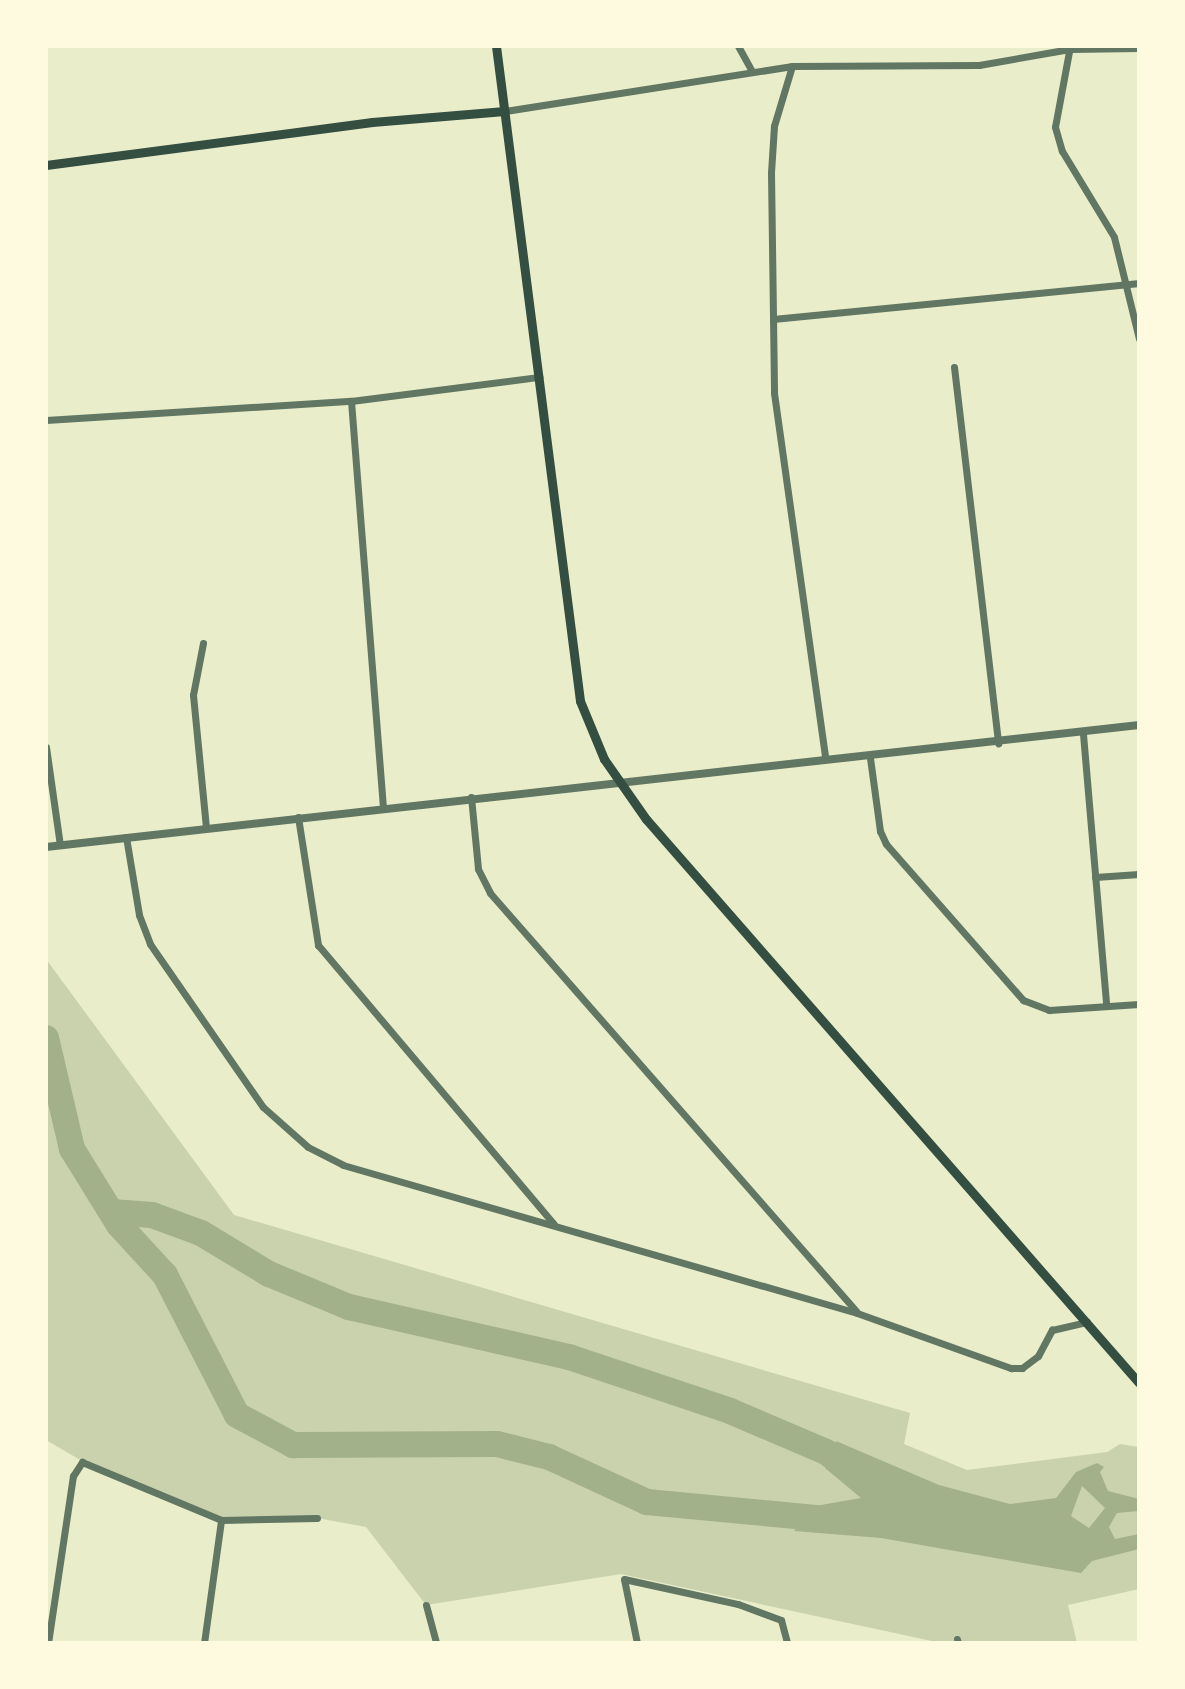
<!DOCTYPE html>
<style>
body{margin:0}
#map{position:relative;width:1185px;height:1689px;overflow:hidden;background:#e9edc9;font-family:"Public Sans",sans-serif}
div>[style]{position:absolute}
.green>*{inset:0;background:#cad2ad}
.water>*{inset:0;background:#a3b18a}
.river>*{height:26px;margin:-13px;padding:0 13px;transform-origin:13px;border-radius:13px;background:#a3b18a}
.minor>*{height:7px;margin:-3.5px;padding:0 3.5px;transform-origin:3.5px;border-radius:3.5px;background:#617663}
.tertiary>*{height:8px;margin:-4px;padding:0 4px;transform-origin:4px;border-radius:4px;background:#617663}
.secondary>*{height:9px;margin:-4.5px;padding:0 4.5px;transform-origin:4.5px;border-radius:4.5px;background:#344e41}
span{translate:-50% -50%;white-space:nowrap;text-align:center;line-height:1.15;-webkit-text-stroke:6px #fefae0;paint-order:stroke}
.frame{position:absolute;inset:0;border:48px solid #fefae0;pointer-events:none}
</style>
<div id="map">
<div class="green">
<div style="clip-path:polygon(46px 959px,234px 1215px,910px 1413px,904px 1444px,967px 1470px,1107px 1452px,1120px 1444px,1139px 1447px,1139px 1589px,1068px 1605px,1077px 1643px,941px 1643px,621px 1574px,426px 1605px,366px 1527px,317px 1518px,222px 1519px,82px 1461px,46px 1440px)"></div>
</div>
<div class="water">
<div style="clip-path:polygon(evenodd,836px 1441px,939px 1485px,1010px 1504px,1056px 1498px,1076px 1472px,1097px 1463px,1104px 1467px,1100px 1472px,1108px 1491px,1139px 1499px,1139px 1511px,1117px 1513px,1109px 1527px,1115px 1539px,1139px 1534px,1139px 1549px,1092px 1561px,1081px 1573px,881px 1538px,794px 1531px,815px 1506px,861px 1498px,825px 1468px,836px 1441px,1082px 1486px,1105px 1508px,1089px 1528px,1071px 1516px,1082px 1486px)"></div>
</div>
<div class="river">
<div style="left:46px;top:1038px;width:114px;rotate:76.8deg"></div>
<div style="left:72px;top:1149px;width:89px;rotate:58.3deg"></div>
<div style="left:119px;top:1225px;width:68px;rotate:47.4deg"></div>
<div style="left:165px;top:1275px;width:157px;rotate:62.8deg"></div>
<div style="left:237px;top:1415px;width:64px;rotate:28.2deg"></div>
<div style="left:293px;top:1445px;width:204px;rotate:-0.3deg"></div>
<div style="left:497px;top:1444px;width:54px;rotate:14deg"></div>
<div style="left:549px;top:1457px;width:108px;rotate:24.7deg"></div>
<div style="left:647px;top:1502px;width:193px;rotate:5.4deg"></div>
<div style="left:112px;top:1212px;width:40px;rotate:4.3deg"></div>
<div style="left:152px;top:1215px;width:52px;rotate:20.2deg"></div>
<div style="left:201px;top:1233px;width:79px;rotate:31.1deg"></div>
<div style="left:269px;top:1274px;width:87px;rotate:22.4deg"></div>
<div style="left:349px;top:1307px;width:226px;rotate:12.8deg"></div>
<div style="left:569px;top:1357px;width:170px;rotate:18.5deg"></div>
<div style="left:730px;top:1411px;width:104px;rotate:23.1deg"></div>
<div style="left:826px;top:1452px;width:42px;rotate:36.3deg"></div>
</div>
<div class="minor">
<div style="left:738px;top:46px;width:29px;rotate:61deg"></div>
<div style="left:1070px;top:46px;width:82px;rotate:100.5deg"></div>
<div style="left:1055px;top:127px;width:25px;rotate:74deg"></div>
<div style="left:1062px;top:151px;width:100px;rotate:58.8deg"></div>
<div style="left:1114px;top:237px;width:105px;rotate:76.2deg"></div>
<div style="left:792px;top:66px;width:63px;rotate:106.7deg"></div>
<div style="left:774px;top:126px;width:47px;rotate:93.7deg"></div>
<div style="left:771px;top:173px;width:220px;rotate:89.2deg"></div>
<div style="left:774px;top:393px;width:369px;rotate:82deg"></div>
<div style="left:505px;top:111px;width:291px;rotate:-8.9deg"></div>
<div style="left:792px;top:66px;width:187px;rotate:-0.3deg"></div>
<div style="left:979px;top:65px;width:92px;rotate:-10deg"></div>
<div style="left:1070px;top:49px;width:69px;rotate:-0.8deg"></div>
<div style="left:773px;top:319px;width:368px;rotate:-5.6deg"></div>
<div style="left:954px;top:367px;width:379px;rotate:83.3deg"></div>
<div style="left:351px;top:401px;width:407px;rotate:85.5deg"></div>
<div style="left:46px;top:420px;width:306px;rotate:-3.6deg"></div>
<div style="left:351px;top:401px;width:190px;rotate:-7.3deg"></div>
<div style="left:203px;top:643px;width:53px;rotate:100.9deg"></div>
<div style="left:193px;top:695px;width:134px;rotate:84.4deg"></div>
<div style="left:1083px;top:734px;width:272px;rotate:85.1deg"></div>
<div style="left:46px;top:747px;width:99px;rotate:81.9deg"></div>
<div style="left:870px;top:758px;width:74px;rotate:82.2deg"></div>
<div style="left:880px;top:831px;width:14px;rotate:65deg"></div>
<div style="left:886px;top:844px;width:208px;rotate:48.7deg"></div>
<div style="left:1023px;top:1000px;width:28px;rotate:21deg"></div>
<div style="left:1049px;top:1010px;width:90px;rotate:-3.8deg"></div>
<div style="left:471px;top:797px;width:72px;rotate:84.4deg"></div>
<div style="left:478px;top:869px;width:27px;rotate:63deg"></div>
<div style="left:490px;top:893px;width:556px;rotate:48.79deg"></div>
<div style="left:298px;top:817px;width:130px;rotate:81.1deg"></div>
<div style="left:318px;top:945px;width:365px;rotate:49.8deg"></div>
<div style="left:126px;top:837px;width:79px;rotate:80.5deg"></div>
<div style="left:139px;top:915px;width:31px;rotate:69deg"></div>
<div style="left:150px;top:944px;width:198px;rotate:55.3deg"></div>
<div style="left:263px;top:1107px;width:60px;rotate:41.6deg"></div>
<div style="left:308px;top:1147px;width:39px;rotate:27deg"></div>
<div style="left:343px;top:1165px;width:535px;rotate:16.06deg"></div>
<div style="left:857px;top:1313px;width:164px;rotate:19.7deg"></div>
<div style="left:1011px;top:1368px;width:11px"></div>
<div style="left:1022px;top:1368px;width:20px;rotate:-37deg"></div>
<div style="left:1038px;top:1356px;width:30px;rotate:-62deg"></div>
<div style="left:1052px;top:1330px;width:36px;rotate:-13deg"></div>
<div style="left:1095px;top:877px;width:44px;rotate:-3.9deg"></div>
<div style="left:426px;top:1605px;width:39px;rotate:75deg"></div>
<div style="left:957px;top:1639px;width:4px;rotate:76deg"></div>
<div style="left:48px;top:1643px;width:169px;rotate:-81.5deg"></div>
<div style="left:73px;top:1476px;width:17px;rotate:-57deg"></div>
<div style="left:82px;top:1462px;width:151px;rotate:22.6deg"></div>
<div style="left:221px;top:1520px;width:96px;rotate:-1.2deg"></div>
<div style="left:204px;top:1643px;width:124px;rotate:-82.1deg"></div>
<div style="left:637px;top:1643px;width:65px;rotate:-101.5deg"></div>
<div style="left:624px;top:1579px;width:117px;rotate:12.4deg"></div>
<div style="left:738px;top:1604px;width:46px;rotate:20.4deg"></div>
<div style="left:781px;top:1620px;width:24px;rotate:75deg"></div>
</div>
<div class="tertiary">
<div style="left:46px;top:847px;width:1100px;rotate:-6.37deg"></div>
</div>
<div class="secondary">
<div style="left:496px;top:46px;width:660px;rotate:82.69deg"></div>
<div style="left:580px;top:701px;width:63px;rotate:67.5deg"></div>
<div style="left:604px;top:759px;width:73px;rotate:55deg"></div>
<div style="left:646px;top:819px;width:749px;rotate:48.84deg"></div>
<div style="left:46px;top:165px;width:329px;rotate:-7.5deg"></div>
<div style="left:372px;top:122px;width:133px;rotate:-4.7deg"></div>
</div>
<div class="frame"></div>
</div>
